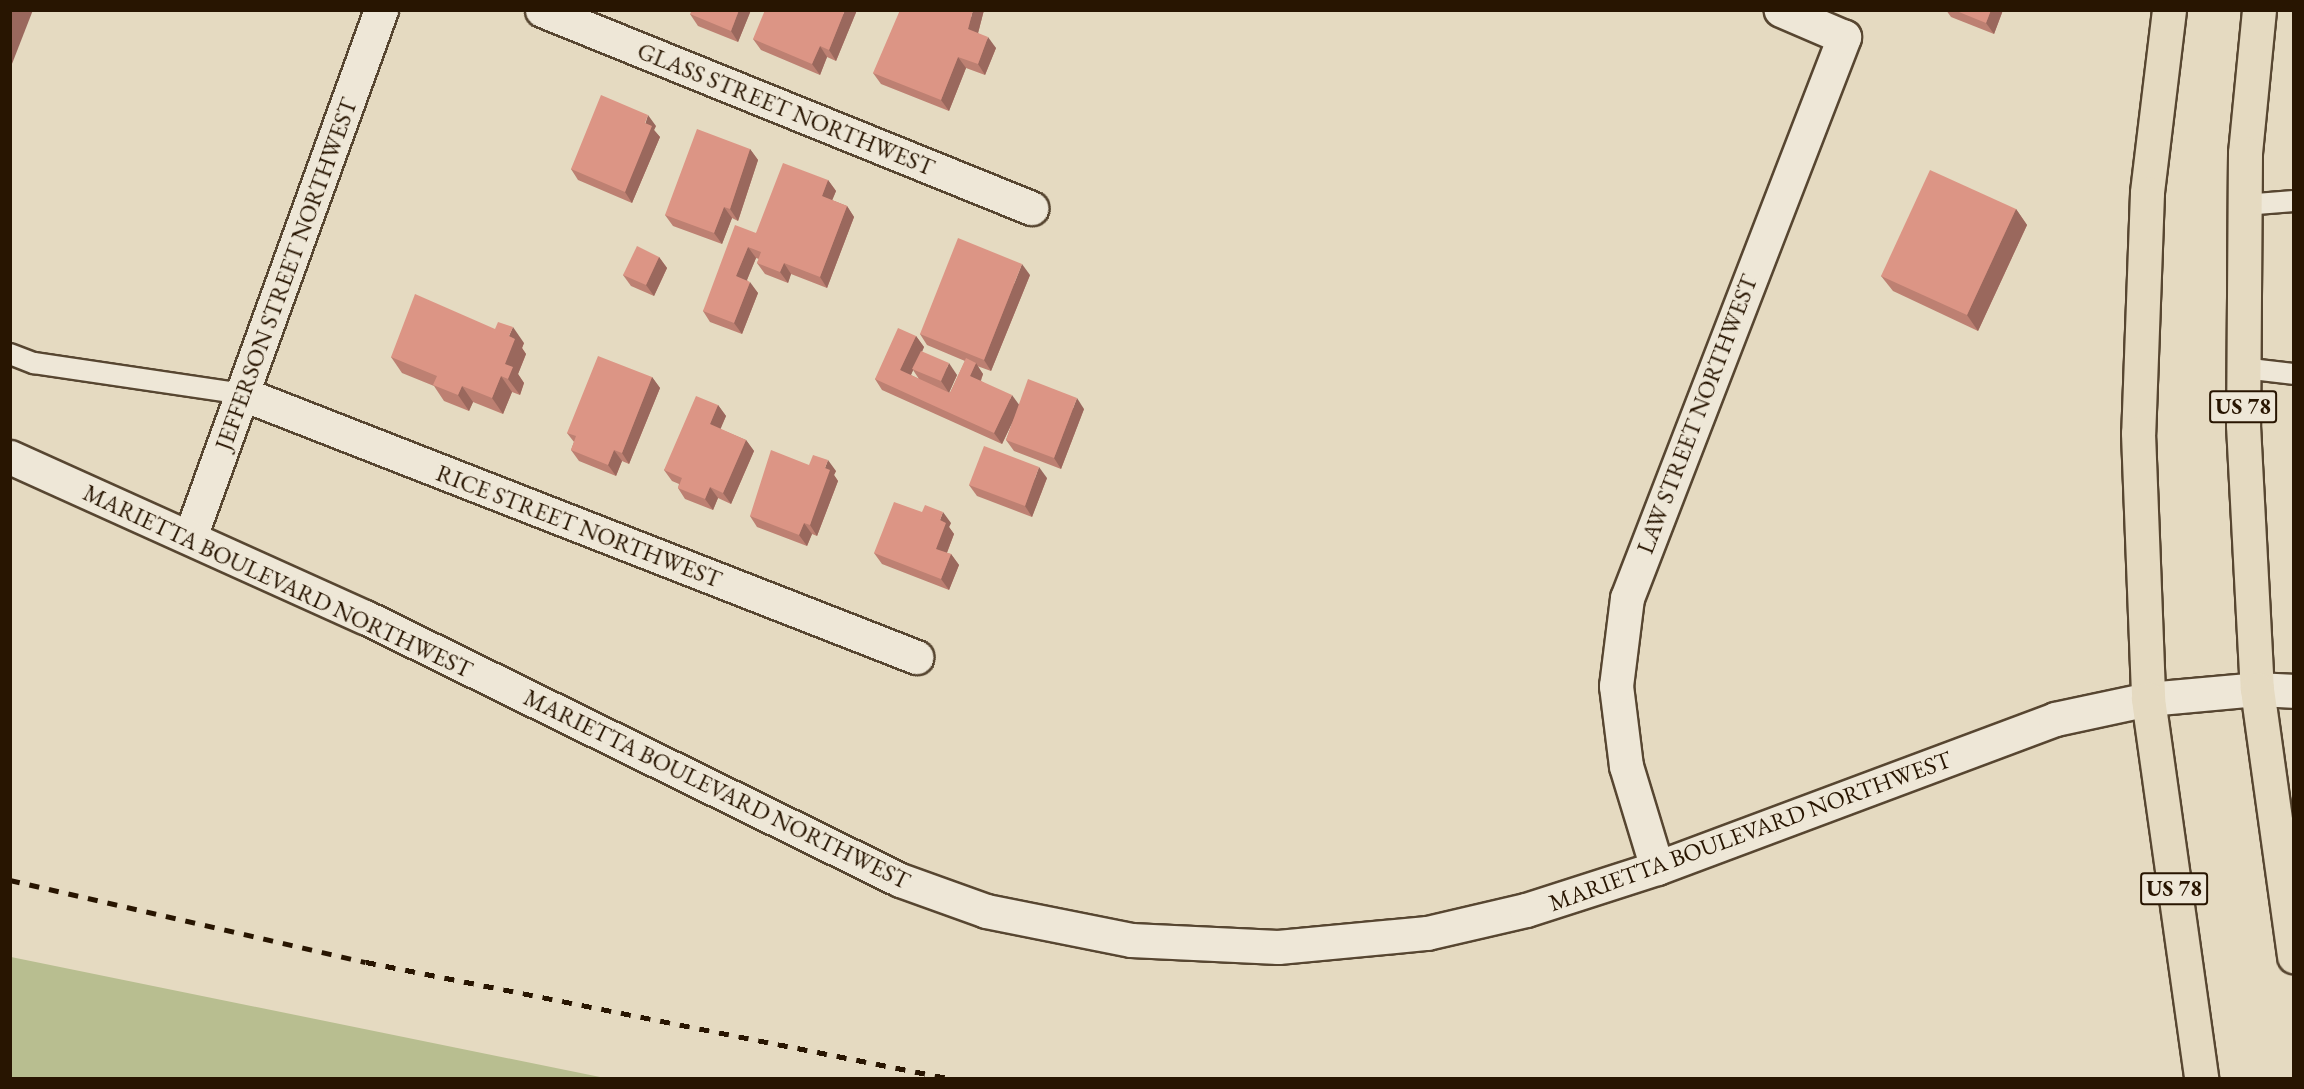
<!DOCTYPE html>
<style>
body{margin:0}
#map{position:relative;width:2304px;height:1089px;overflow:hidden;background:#e5dac1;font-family:"EB Garamond",serif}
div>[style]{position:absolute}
.green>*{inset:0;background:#b8be90}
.roads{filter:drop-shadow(2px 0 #574631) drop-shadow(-2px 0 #574631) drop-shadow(0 2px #574631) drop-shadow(0 -2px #574631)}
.service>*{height:20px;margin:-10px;padding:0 10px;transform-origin:10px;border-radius:10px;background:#eee7d7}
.minor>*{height:33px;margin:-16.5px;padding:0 16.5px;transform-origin:16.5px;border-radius:16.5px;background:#eee7d7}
.secondary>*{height:33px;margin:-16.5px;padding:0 16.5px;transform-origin:16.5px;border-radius:16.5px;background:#eee7d7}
.primary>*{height:33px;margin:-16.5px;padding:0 16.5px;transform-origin:16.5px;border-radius:16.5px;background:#e5dac1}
.rail>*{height:4.5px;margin-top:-2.25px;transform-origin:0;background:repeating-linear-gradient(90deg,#281501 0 10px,transparent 0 20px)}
.wall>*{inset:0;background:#bd8072}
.shaded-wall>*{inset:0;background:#9a685d}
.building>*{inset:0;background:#dc9585}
span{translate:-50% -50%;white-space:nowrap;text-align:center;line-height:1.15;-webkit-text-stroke:6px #eee7d7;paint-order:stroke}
.shield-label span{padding:2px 4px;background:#eee7d7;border:2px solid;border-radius:4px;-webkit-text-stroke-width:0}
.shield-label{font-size:22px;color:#281501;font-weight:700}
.street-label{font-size:24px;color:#281501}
.frame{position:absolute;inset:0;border:12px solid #281501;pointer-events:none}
</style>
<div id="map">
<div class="green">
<div style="clip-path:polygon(10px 957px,11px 957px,605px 1078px,11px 1078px)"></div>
</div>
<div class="roads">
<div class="service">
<div style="left:2244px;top:205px;width:50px;rotate:-4.6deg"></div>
<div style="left:10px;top:354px;width:26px;rotate:21deg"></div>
<div style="left:34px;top:363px;width:211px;rotate:8.4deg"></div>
<div style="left:2243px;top:368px;width:51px;rotate:6.7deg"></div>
</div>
<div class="minor">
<div style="left:542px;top:10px;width:528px;rotate:22.04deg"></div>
<div style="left:243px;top:394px;width:723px;rotate:21.34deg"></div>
<div style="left:190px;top:537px;width:561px;rotate:-70.08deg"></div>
<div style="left:2257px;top:689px;width:37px;rotate:3deg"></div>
<div style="left:1657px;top:868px;width:107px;rotate:-106.9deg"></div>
<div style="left:1626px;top:766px;width:81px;rotate:-97.1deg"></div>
<div style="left:1616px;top:686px;width:89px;rotate:-82.9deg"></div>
<div style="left:1627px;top:598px;width:602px;rotate:-68.85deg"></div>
<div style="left:1844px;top:37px;width:69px;rotate:-156.8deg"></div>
</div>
<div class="secondary">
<div style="left:10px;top:457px;width:389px;rotate:24.3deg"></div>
<div style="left:365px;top:617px;width:596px;rotate:26.18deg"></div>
<div style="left:900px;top:880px;width:91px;rotate:19.8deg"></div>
<div style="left:986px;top:911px;width:148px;rotate:11.3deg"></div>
<div style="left:1131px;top:940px;width:147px;rotate:2.7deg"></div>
<div style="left:1278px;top:947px;width:150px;rotate:-5.4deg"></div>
<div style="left:1427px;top:933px;width:102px;rotate:-13.1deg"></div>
<div style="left:1526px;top:910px;width:138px;rotate:-17.8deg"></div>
<div style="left:1657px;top:868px;width:425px;rotate:-20.5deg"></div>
<div style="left:2055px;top:719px;width:95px;rotate:-12.1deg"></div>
<div style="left:2148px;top:699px;width:109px;rotate:-5.2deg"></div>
</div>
<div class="primary">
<div style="left:2169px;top:10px;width:184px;rotate:96.9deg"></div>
<div style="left:2147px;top:193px;width:240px;rotate:92.1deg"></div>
<div style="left:2138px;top:433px;width:266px;rotate:87.8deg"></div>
<div style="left:2148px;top:699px;width:383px;rotate:82deg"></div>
<div style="left:2259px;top:10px;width:144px;rotate:95.6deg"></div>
<div style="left:2245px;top:153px;width:272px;rotate:90.4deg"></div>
<div style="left:2243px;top:425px;width:264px;rotate:87deg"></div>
<div style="left:2257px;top:689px;width:270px;rotate:82.1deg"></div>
</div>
</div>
<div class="rail">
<div style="left:10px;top:880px;width:365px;rotate:13deg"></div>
<div style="left:366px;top:962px;width:592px;rotate:11.29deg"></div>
</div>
<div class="wall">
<div style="clip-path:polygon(751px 10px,738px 42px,698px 26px,690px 14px)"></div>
<div style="clip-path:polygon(857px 10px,836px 61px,827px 57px,820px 75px,761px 50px,753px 39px)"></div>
<div style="clip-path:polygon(984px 10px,978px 33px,996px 48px,985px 75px,966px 68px,949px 111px,881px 84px,873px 73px)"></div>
<div style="clip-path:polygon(1946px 10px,2003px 10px,1994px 34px,1951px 17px)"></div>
<div style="clip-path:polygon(656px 126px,654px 130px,660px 137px,632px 203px,578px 180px,571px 169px)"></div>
<div style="clip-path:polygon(750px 149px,758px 160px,738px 221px,732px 218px,722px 244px,673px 226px,665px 215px)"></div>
<div style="clip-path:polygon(828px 180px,836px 191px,832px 200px,847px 206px,854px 217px,827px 288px,791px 274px,788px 283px,765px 274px,757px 263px,759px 259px,756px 258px,747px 280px,758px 293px,742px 334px,710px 322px,703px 311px,756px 233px)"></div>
<div style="clip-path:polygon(2016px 209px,2027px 225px,1978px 331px,1893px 291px,1881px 276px)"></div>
<div style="clip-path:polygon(659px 257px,667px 268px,654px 296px,631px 286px,623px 275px)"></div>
<div style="clip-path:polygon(evenodd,1030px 275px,991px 371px,977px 366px,983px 374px,981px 381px,1019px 405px,1084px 409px,1061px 469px,1014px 451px,1006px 440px,1013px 421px,1002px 444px,882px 390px,875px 379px,916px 336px,924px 347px,922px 352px,957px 375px,949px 392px,950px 393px,965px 361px,927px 345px,920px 334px,1030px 275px,913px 370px,919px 379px,911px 375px,913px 370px)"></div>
<div style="clip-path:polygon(524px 343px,522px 348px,526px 354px,518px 374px,524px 383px,520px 395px,512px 392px,503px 414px,473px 402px,469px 411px,444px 401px,434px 386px,402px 373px,391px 357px)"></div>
<div style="clip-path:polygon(652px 377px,660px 388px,629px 464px,622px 461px,616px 476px,579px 461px,571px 450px,574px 442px,567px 433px)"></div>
<div style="clip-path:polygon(718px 405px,726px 416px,720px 429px,746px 440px,754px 451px,731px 504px,718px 498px,713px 510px,685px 499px,678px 488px,679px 484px,672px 481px,664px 470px)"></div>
<div style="clip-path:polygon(809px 465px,836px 471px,834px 475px,838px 481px,817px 536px,812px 534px,807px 546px,757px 527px,750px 516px)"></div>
<div style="clip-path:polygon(1047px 478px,1032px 517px,977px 496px,969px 485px)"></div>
<div style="clip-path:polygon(951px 523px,949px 527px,954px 534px,947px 553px,951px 554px,959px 565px,949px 590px,882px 564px,874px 553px)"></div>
</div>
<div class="shaded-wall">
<div style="clip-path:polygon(12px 10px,33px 10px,10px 69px,10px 13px)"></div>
<div style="clip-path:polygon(739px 10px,751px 10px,738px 42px,731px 31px)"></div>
<div style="clip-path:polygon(845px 10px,857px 10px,836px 61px,829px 50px)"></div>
<div style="clip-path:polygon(973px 10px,984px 10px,976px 41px,968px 29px)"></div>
<div style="clip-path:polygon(1991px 10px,2003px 10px,1994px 34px,1986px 23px)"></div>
<div style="clip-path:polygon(988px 37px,996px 48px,985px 75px,978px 64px)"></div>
<div style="clip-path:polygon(820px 46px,827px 57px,820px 75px,812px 64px)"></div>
<div style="clip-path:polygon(958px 57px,966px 68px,949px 111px,941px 100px)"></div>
<div style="clip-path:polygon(648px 115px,656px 126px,654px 130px,660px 137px,632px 203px,625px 192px)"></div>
<div style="clip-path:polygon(750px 149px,758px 160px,738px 221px,730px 209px)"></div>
<div style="clip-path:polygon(828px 180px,836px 191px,829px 208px,822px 196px)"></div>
<div style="clip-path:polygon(847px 206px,854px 217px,827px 288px,820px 277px)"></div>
<div style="clip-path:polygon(724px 207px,732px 218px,722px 244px,714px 233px)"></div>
<div style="clip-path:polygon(2016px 209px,2027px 225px,1978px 331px,1967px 315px)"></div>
<div style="clip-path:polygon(748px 247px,756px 258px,744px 287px,736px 276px)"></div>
<div style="clip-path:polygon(659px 257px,667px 268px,654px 296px,646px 285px)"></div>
<div style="clip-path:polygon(784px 263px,791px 274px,788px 283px,780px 272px)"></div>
<div style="clip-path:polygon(1022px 264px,1030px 275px,991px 371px,984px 360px)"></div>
<div style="clip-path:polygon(750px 282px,758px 293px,742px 334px,734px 323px)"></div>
<div style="clip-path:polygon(513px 327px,524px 343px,522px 348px,526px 354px,518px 374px,524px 383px,520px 395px,508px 379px,505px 364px,509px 336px)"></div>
<div style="clip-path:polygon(916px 336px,924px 347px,908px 381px,900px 370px)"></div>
<div style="clip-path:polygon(949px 363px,957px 375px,949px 393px,941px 381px)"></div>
<div style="clip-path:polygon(976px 363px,983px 374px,978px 387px,970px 376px)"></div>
<div style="clip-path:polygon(501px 376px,512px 392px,503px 414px,492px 398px)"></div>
<div style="clip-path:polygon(652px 377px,660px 388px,629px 464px,622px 453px)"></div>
<div style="clip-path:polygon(462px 386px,473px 402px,469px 411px,458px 395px)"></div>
<div style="clip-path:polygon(1012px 395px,1020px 406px,1002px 444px,994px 433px)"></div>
<div style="clip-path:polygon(1077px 398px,1084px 409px,1061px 469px,1054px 458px)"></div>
<div style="clip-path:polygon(718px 405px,726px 416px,718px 435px,710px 424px)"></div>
<div style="clip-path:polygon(746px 440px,754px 451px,731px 504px,723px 493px)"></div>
<div style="clip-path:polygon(614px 450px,622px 461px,616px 476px,608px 465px)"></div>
<div style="clip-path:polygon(828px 460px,836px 471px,834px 475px,838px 481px,817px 536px,810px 525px,825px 468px)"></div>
<div style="clip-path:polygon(1039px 467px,1047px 478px,1032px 517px,1025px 506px)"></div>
<div style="clip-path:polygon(710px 487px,718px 498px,713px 510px,705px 499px)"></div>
<div style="clip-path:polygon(943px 512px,951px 523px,949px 527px,954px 534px,944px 560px,936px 549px,940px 520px)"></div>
<div style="clip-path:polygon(804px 523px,812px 534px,807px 546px,799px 535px)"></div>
<div style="clip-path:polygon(951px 554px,959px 565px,949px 590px,941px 579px)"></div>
</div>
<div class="building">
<div style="clip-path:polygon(692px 10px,739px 10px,731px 31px,690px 14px)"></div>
<div style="clip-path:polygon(765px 10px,845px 10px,829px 50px,820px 46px,812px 64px,753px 39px)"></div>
<div style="clip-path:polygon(900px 10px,973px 10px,968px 29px,988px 37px,978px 64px,958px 57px,941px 100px,873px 73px)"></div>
<div style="clip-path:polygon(1954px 10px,1991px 10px,1986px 23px)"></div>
<div style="clip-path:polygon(601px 95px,648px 115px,645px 123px,652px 126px,625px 192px,571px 169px)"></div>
<div style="clip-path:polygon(697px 129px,750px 149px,730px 209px,724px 207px,714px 233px,665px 215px)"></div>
<div style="clip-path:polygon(783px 163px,828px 180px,822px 196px,847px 206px,820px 277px,784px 263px,780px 272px,757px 263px,761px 252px,748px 247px,736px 276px,750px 282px,734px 323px,703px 311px,735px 225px,756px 233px)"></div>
<div style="clip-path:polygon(1930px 170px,2016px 209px,1967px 315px,1881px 276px)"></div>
<div style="clip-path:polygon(958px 238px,1022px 264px,984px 360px,920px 334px)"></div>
<div style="clip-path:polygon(637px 246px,659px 257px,646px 285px,623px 275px)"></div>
<div style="clip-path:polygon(415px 294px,495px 329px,498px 322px,513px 327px,509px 336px,515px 339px,505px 364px,513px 367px,508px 379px,501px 376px,492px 398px,462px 386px,458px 395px,433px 385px,437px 376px,391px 357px)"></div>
<div style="clip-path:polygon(898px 328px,916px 336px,900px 370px,950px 393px,966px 358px,976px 363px,970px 376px,1012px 395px,994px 433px,875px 379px)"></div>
<div style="clip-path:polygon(921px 351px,949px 363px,941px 381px,912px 369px)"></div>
<div style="clip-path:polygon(598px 356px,652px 377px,622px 453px,614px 450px,608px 465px,571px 450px,576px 436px,567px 433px)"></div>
<div style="clip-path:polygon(1028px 379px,1077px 398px,1054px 458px,1006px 440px)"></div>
<div style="clip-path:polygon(696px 396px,718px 405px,710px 424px,746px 440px,723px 493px,710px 487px,705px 499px,678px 488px,682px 478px,664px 470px)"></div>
<div style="clip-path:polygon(984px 446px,1039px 467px,1025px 506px,969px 485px)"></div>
<div style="clip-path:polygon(771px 450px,809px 465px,813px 455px,828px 460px,825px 468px,830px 470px,810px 525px,804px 523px,799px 535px,750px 516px)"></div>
<div style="clip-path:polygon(894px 502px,922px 512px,925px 505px,943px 512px,940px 520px,946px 523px,936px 549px,951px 554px,941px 579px,874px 553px)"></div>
</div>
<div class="shield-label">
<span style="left:2243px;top:407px">US 78</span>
<span style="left:2174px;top:889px">US 78</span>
</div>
<div class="street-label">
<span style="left:786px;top:109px;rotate:22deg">GLASS STREET NORTHWEST</span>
<span style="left:286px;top:274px;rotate:-70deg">JEFFERSON STREET NORTHWEST</span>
<span style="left:1697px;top:414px;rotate:-69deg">LAW STREET NORTHWEST</span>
<span style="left:579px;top:526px;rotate:21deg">RICE STREET NORTHWEST</span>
<span style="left:278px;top:581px;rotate:25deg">MARIETTA BOULEVARD NORTHWEST</span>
<span style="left:717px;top:789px;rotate:26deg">MARIETTA BOULEVARD NORTHWEST</span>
<span style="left:1750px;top:831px;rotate:-20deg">MARIETTA BOULEVARD NORTHWEST</span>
</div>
<div class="frame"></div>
</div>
